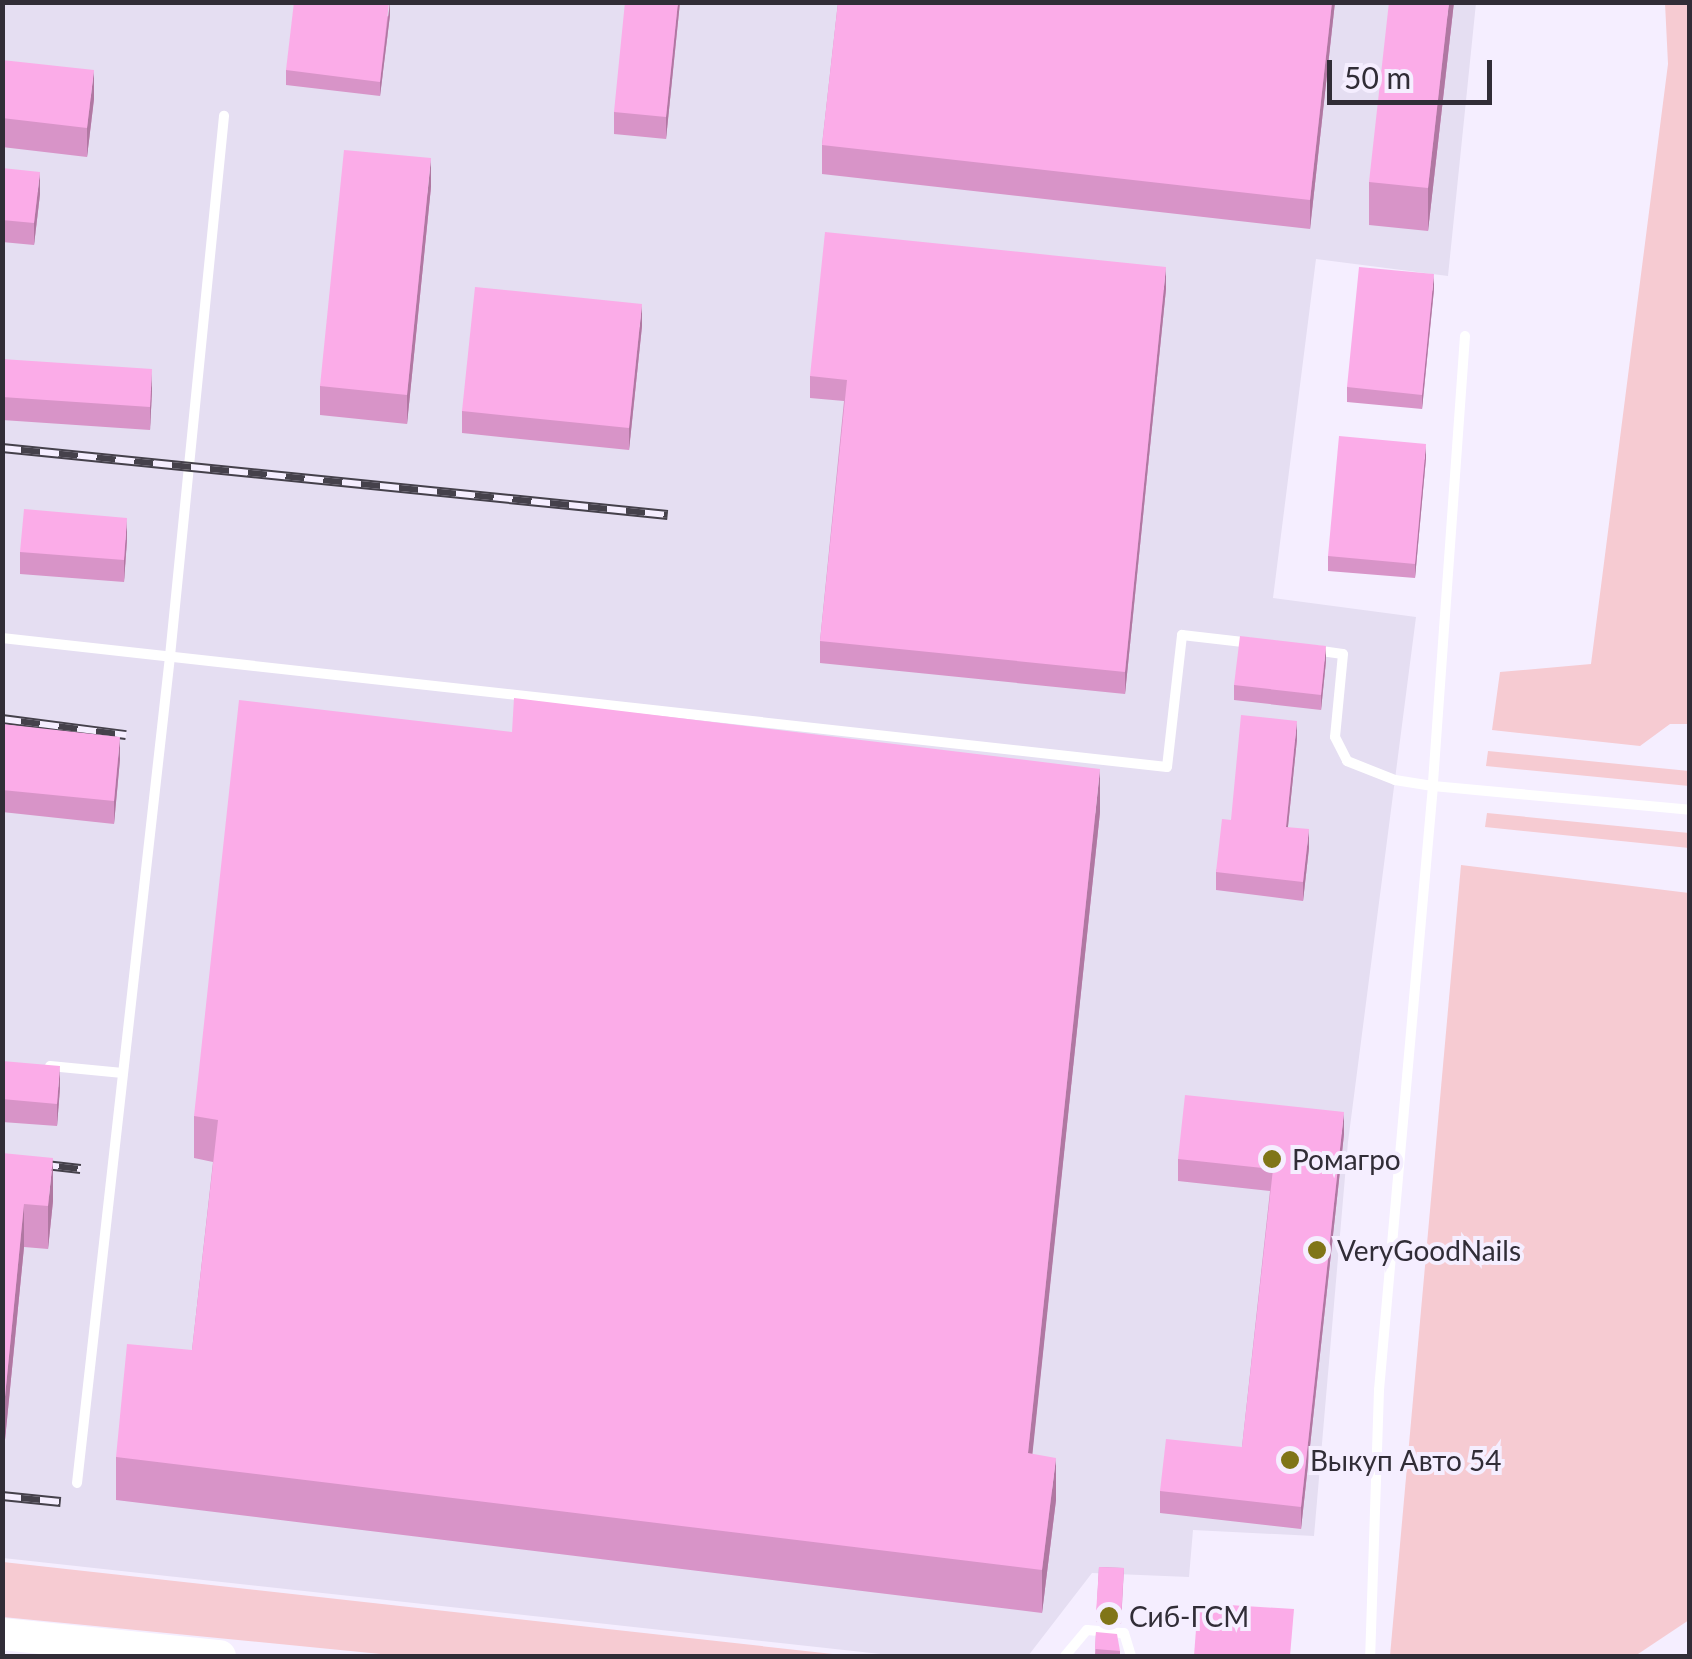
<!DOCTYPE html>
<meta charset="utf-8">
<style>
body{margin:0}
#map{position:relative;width:1692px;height:1659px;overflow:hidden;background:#f5eeff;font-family:Lato,sans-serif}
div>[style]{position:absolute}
.built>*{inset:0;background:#e5def2}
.green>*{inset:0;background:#f6cbd2}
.service>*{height:10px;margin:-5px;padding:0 5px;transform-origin:5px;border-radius:5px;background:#fff}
.trunk>*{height:32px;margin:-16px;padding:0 16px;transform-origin:16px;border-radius:16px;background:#fff}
.tram>*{height:2.5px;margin:-1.25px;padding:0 1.25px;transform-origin:1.25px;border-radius:1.25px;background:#45414b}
.rail>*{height:10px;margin-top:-5px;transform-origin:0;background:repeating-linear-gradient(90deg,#f5eeff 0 19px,#45414b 0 38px);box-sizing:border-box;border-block:2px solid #45414b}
.wall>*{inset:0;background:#d894c8}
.shaded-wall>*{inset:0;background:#b078a2}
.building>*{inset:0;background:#fbace8}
.dots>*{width:28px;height:28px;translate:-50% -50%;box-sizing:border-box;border:5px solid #f5eeff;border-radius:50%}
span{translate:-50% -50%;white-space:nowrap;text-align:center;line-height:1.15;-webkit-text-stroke:8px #f5eeff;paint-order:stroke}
.poi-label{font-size:28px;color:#312d37}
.left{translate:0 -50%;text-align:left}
.frame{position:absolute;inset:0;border:5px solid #312d37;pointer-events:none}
.scale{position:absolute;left:1327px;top:60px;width:165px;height:45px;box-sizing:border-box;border:5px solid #312d37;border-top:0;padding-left:12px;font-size:30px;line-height:35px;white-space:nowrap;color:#312d37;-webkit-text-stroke:8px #f5eeff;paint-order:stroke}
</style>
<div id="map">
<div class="built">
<div style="clip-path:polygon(3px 3px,1476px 3px,1448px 276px,1316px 259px,1273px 598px,1416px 617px,1348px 1142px,1314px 1536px,1193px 1530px,1189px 1577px,1092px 1573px,1028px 1656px,899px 1656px,3px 1558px)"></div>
</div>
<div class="green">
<div style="clip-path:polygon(1665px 3px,1690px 3px,1689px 724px,1670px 724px,1640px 746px,1492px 730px,1500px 672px,1591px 664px,1668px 64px)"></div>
<div style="clip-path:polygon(1488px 751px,1689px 771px,1689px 786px,1486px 766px)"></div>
<div style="clip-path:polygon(1487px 813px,1689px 833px,1689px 848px,1485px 827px)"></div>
<div style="clip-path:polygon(1461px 865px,1689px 893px,1689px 1620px,1635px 1656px,1390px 1656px)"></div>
<div style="clip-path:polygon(3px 1562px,851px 1656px,401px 1656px,3px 1617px)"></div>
</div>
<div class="service">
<div style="left:1465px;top:336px;width:451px;rotate:94.1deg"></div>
<div style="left:1433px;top:786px;width:258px;rotate:5.3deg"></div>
<div style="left:2px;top:638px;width:1172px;rotate:6.32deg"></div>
<div style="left:1167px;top:767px;width:133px;rotate:-83.5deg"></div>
<div style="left:1182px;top:635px;width:70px;rotate:6.5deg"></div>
<div style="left:1314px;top:650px;width:29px;rotate:8deg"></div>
<div style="left:1343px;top:654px;width:83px;rotate:95.5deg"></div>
<div style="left:1335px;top:737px;width:27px;rotate:63deg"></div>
<div style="left:1347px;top:761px;width:52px;rotate:21.6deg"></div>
<div style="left:1395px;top:780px;width:38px;rotate:9deg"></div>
<div style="left:1433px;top:786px;width:606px;rotate:95.11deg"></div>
<div style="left:1379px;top:1390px;width:266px;rotate:91.9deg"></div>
<div style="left:50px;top:1066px;width:73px;rotate:5.5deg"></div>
<div style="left:77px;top:1483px;width:832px;rotate:-83.58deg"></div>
<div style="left:170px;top:656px;width:543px;rotate:-84.29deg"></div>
<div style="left:1065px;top:1656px;width:34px;rotate:-50deg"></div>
<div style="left:1087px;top:1630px;width:37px;rotate:5deg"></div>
<div style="left:1124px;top:1633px;width:24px;rotate:73deg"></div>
</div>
<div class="trunk">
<div style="left:2px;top:1634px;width:219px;rotate:5.8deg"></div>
</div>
<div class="tram">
<div style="left:2px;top:1656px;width:9px"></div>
</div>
<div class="rail">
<div style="left:2px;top:448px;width:669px;rotate:5.74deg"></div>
<div style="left:2px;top:719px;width:125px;rotate:7.4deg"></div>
<div style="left:2px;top:1160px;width:79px;rotate:6.6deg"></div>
<div style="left:2px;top:1496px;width:59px;rotate:5.8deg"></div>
</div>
<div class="wall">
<div style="clip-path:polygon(680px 2px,666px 139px,614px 134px,614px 112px)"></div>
<div style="clip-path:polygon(838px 2px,1335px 2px,1310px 229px,822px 174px,822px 145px)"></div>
<div style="clip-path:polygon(1454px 2px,1428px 231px,1369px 225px,1369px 182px)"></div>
<div style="clip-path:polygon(390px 15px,380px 96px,286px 85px,286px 70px)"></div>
<div style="clip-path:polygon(2px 60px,94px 99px,87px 157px,2px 147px)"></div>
<div style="clip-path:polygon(2px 168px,40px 194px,34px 245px,2px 242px)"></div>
<div style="clip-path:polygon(431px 187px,407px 424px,320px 415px,320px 386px)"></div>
<div style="clip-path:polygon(1166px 289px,1125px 694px,820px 663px,820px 641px,844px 401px,810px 398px,810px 376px)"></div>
<div style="clip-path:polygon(1434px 289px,1422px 409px,1347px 402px,1347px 387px)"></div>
<div style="clip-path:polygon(642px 326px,629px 450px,462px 433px,462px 411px)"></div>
<div style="clip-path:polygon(2px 359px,152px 391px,150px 430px,2px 420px)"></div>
<div style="clip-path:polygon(1426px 458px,1415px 578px,1328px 571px,1328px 556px)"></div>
<div style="clip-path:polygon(127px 540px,124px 582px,20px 574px,20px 552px)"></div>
<div style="clip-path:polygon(1326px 661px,1321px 710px,1234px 700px,1234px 685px)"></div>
<div style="clip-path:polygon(2px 724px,120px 759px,114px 824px,2px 812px)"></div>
<div style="clip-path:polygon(1297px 739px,1288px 827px,1309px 848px,1303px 901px,1216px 890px,1216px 872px,1231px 820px)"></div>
<div style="clip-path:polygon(1100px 812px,1032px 1454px,1056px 1500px,1042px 1613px,116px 1500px,116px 1457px,192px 1350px,213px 1162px,194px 1158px,194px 1116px)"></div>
<div style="clip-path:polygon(2px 1061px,60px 1088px,57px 1126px,2px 1122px)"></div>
<div style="clip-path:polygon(1344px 1134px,1301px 1529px,1160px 1513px,1160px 1491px,1242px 1447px,1270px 1191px,1178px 1181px,1178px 1159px)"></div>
<div style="clip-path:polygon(2px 1153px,53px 1201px,48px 1249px,24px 1247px,3px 1460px)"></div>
<div style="clip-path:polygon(1099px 1567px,1124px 1568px,1121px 1624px,1096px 1622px)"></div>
<div style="clip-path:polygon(1096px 1632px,1120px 1651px,1120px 1656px,1095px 1656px)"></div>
</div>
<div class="shaded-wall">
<div style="clip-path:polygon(390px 2px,390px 15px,380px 96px,380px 82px)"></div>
<div style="clip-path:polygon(678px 2px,680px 2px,666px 139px,666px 117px)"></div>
<div style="clip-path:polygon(1332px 2px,1335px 2px,1310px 229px,1310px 200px)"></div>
<div style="clip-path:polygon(1449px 2px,1454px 2px,1428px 231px,1428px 188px)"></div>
<div style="clip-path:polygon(94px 70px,94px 99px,87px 157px,87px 128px)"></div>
<div style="clip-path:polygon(431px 158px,431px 187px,407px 424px,407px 395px)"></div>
<div style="clip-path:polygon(40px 172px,40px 194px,34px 245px,34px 223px)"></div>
<div style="clip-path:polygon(1166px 267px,1166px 289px,1125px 694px,1125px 672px)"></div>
<div style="clip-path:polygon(1434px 274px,1434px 289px,1422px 409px,1422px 395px)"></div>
<div style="clip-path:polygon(642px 304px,642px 326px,629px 450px,629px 428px)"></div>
<div style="clip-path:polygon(152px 369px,152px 391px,150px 430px,150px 407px)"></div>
<div style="clip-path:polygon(1426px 444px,1426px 458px,1415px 578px,1415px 564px)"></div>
<div style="clip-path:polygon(127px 518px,127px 540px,124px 582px,124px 560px)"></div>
<div style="clip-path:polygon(1326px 646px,1326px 661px,1321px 710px,1321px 695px)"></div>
<div style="clip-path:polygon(1297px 721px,1297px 739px,1286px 845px,1286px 827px)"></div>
<div style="clip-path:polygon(120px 737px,120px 759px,114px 824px,114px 801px)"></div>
<div style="clip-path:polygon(1100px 769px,1100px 812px,1028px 1496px,1028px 1453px)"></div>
<div style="clip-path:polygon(1309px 829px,1309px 848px,1303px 901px,1303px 882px)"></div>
<div style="clip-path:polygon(60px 1066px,60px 1088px,57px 1126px,57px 1104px)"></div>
<div style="clip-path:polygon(1344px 1112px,1344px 1134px,1301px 1529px,1301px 1507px)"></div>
<div style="clip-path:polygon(53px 1158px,53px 1201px,48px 1249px,48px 1206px)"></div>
<div style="clip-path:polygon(24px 1204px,24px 1247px,3px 1460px,3px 1417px)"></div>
<div style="clip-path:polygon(1056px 1458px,1056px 1500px,1042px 1613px,1042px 1570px)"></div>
</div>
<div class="building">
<div style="clip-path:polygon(294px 2px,389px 2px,380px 82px,286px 70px)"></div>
<div style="clip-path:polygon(625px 2px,678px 2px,666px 117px,614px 112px)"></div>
<div style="clip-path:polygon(838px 2px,1332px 2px,1310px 200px,822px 145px)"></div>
<div style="clip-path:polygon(1389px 2px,1449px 2px,1428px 188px,1369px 182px)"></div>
<div style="clip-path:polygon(2px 60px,94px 70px,87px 128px,2px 118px)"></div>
<div style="clip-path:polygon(344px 150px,431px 158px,407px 395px,320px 386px)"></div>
<div style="clip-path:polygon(2px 168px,40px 172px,34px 223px,2px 220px)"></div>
<div style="clip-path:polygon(825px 232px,1166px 267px,1125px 672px,820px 641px,847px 380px,810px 376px)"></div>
<div style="clip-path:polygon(1359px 267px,1434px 274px,1422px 395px,1347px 387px)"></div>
<div style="clip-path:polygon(475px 287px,642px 304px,629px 428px,462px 411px)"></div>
<div style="clip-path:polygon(2px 359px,152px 369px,150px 407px,2px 397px)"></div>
<div style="clip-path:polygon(1339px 436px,1426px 444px,1415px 564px,1328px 556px)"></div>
<div style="clip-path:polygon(24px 509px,127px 518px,124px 560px,20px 552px)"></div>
<div style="clip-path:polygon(1240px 636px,1326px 646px,1321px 695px,1234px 685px)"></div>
<div style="clip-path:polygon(514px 698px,1100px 769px,1028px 1453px,1056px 1458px,1042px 1570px,116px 1457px,127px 1344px,192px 1350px,218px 1120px,194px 1116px,239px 700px,512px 732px)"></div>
<div style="clip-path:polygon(1241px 715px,1297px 721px,1286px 827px,1309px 829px,1303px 882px,1216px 872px,1222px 819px,1231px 820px)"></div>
<div style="clip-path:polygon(2px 724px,120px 737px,114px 801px,2px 790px)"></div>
<div style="clip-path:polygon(2px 1061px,60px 1066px,57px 1104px,2px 1099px)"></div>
<div style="clip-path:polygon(1185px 1095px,1344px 1112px,1301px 1507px,1160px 1491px,1166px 1439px,1242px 1447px,1273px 1169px,1178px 1159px)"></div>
<div style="clip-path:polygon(2px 1153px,53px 1158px,48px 1206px,24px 1204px,3px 1417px)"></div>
<div style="clip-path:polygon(1099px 1567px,1124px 1568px,1121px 1617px,1096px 1614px)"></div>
<div style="clip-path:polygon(1198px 1603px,1294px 1609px,1290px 1656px,1194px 1656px)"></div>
<div style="clip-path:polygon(1096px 1632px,1117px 1634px,1120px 1651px,1095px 1649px)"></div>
</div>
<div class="dots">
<div style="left:1272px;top:1159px;background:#807518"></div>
<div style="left:1317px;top:1250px;background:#807518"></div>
<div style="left:1290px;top:1460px;background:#807518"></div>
<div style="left:1109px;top:1616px;background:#807518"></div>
</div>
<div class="poi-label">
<span class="left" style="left:1292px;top:1159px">Ромагро</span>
<span class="left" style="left:1337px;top:1250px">VeryGoodNails</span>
<span class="left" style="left:1310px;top:1460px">Выкуп Авто 54</span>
<span class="left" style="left:1129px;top:1616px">Сиб-ГСМ</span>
</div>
<div class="frame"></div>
<div class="scale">50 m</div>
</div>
